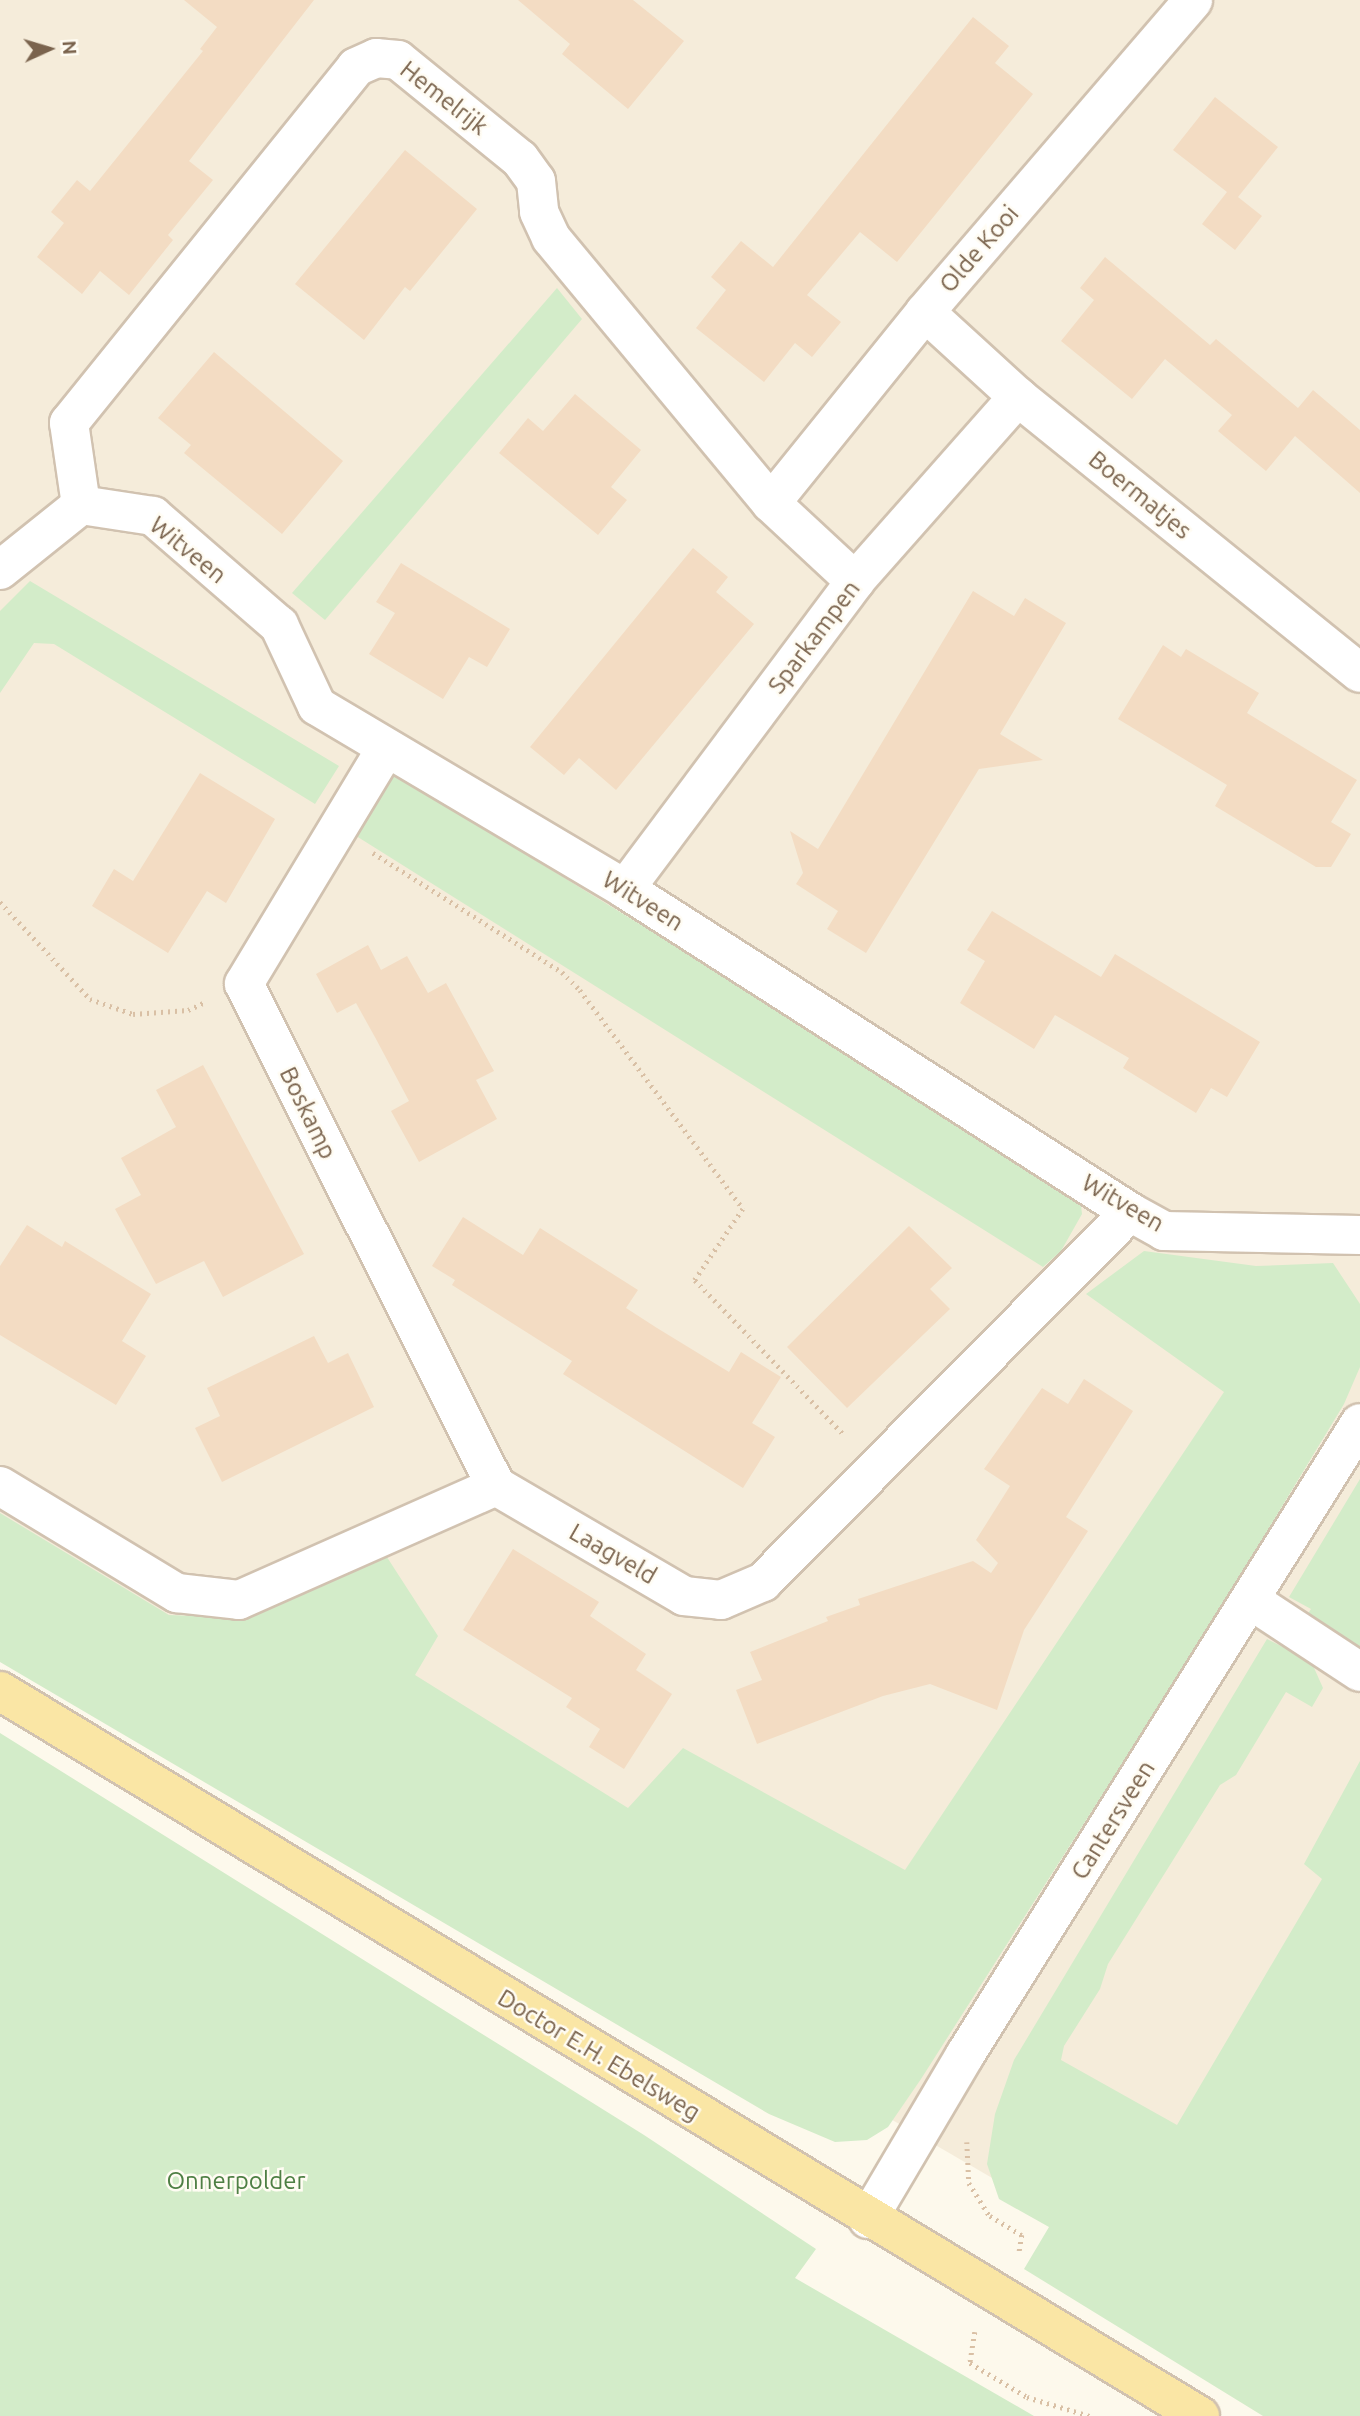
<!DOCTYPE html>
<style>
body{margin:0}
#map{position:relative;width:1360px;height:2416px;overflow:hidden;background:#fdf9ec;font-family:Ubuntu,sans-serif}
div>[style]{position:absolute}
.residential>*{inset:0;background:#f5ecda}
.green>*{inset:0;background:#d3ecc9}
.building>*{inset:0;background:#f3dcc3}
.path>*{height:4.5px;margin-top:-2.25px;transform-origin:0;background:repeating-linear-gradient(90deg,#d9c0a5 0 2px,transparent 0 7px)}
.roads{filter:drop-shadow(2px 0 #d1c2b0) drop-shadow(-2px 0 #d1c2b0) drop-shadow(0 2px #d1c2b0) drop-shadow(0 -2px #d1c2b0)}
.minor>*{height:38px;margin:-19px;padding:0 19px;transform-origin:19px;border-radius:19px;background:#fff}
.major>*{height:38px;margin:-19px;padding:0 19px;transform-origin:19px;border-radius:19px;background:#fae6a5}
span{translate:-50% -50%;white-space:nowrap;text-align:center;line-height:1.15;-webkit-text-stroke:5px #fffcf3;paint-order:stroke}
.street-label{font-size:24px;color:#7a634d}
.park-label{font-size:24px;color:#4e7f44}
.north{position:absolute;left:14px;top:14px;width:70px;height:70px;-webkit-text-stroke:5px #fffcf3;paint-order:stroke;rotate:86deg;font-size:19px;font-weight:700;line-height:28px;text-align:center;color:#7a634d}
.north::after{content:'';display:block;margin:auto;width:24px;height:32px;background:#7a634d;clip-path:polygon(50% 0,100% 100%,50% 72%,0 100%)}
</style>
<div id="map">
<div class="residential">
<div style="clip-path:polygon(0 0,1360px 0,1360px 2392px,0 1601px)"></div>
</div>
<div class="green">
<div style="clip-path:polygon(557px 288px,582px 319px,325px 620px,292px 593px)"></div>
<div style="clip-path:polygon(30px 581px,339px 766px,315px 804px,54px 644px,34px 643px,0 693px,0 611px)"></div>
<div style="clip-path:polygon(392px 772px,1022px 1159px,1079px 1189px,1082px 1214px,1061px 1251px,1043px 1267px,353px 834px)"></div>
<div style="clip-path:polygon(1144px 1251px,1256px 1266px,1333px 1263px,1360px 1304px,1360px 1367px,1344px 1404px,1206px 1632px,921px 2079px,888px 2127px,867px 2140px,835px 2142px,769px 2114px,0 1662px,0 1513px,169px 1615px,243px 1618px,383px 1551px,438px 1636px,415px 1675px,628px 1808px,683px 1748px,905px 1870px,1224px 1392px,1086px 1294px)"></div>
<div style="clip-path:polygon(1360px 1479px,1360px 1653px,1303px 1621px,1311px 1609px,1289px 1597px)"></div>
<div style="clip-path:polygon(1267px 1639px,1311px 1661px,1323px 1688px,1312px 1707px,1286px 1692px,1236px 1775px,1220px 1785px,1108px 1964px,1100px 1989px,1064px 2046px,1061px 2060px,1177px 2125px,1322px 1879px,1304px 1864px,1360px 1761px,1360px 2416px,1263px 2416px,1024px 2269px,1049px 2227px,999px 2199px,987px 2164px,995px 2114px,1014px 2060px)"></div>
<div style="clip-path:polygon(0 1733px,644px 2135px,816px 2249px,795px 2278px,1034px 2416px,0 2416px)"></div>
</div>
<div class="building">
<div style="clip-path:polygon(184px 0,314px 0,189px 161px,213px 180px,168px 235px,173px 240px,129px 295px,100px 271px,82px 294px,37px 257px,64px 223px,51px 212px,77px 180px,90px 191px,203px 51px,200px 49px,217px 27px)"></div>
<div style="clip-path:polygon(518px 0,633px 0,684px 41px,628px 109px,562px 54px,570px 44px)"></div>
<div style="clip-path:polygon(973px 17px,1009px 46px,995px 63px,1033px 94px,897px 262px,860px 232px,807px 295px,841px 322px,812px 357px,795px 343px,764px 382px,696px 328px,726px 290px,711px 277px,741px 241px,773px 267px)"></div>
<div style="clip-path:polygon(1215px 97px,1278px 147px,1238px 197px,1262px 216px,1235px 250px,1202px 224px,1227px 192px,1173px 150px)"></div>
<div style="clip-path:polygon(405px 150px,477px 209px,410px 291px,405px 287px,364px 340px,295px 284px)"></div>
<div style="clip-path:polygon(1105px 257px,1210px 345px,1216px 339px,1298px 408px,1313px 390px,1360px 430px,1360px 493px,1295px 436px,1266px 471px,1218px 431px,1232px 415px,1165px 359px,1132px 399px,1061px 341px,1094px 300px,1080px 288px)"></div>
<div style="clip-path:polygon(214px 352px,343px 461px,282px 534px,184px 453px,191px 445px,158px 418px)"></div>
<div style="clip-path:polygon(575px 394px,641px 450px,611px 487px,627px 500px,598px 535px,499px 453px,528px 418px,543px 431px)"></div>
<div style="clip-path:polygon(693px 548px,728px 577px,716px 592px,754px 624px,616px 790px,579px 758px,564px 775px,530px 747px)"></div>
<div style="clip-path:polygon(401px 563px,510px 629px,487px 667px,469px 657px,443px 699px,369px 654px,395px 613px,376px 602px)"></div>
<div style="clip-path:polygon(973px 591px,1014px 616px,1025px 598px,1066px 623px,1000px 734px,1043px 760px,979px 769px,866px 953px,827px 929px,838px 911px,796px 884px,803px 873px,790px 831px,818px 849px)"></div>
<div style="clip-path:polygon(1163px 645px,1181px 657px,1186px 649px,1259px 693px,1247px 713px,1357px 780px,1331px 822px,1351px 834px,1331px 867px,1316px 867px,1215px 806px,1227px 785px,1118px 719px)"></div>
<div style="clip-path:polygon(200px 773px,275px 819px,226px 903px,207px 891px,168px 953px,92px 906px,114px 869px,133px 881px)"></div>
<div style="clip-path:polygon(992px 911px,1101px 977px,1115px 954px,1260px 1042px,1227px 1097px,1211px 1088px,1196px 1113px,1123px 1068px,1129px 1058px,1055px 1015px,1034px 1049px,960px 1003px,985px 961px,967px 950px)"></div>
<div style="clip-path:polygon(368px 945px,381px 970px,407px 956px,428px 993px,446px 983px,494px 1071px,476px 1080px,497px 1119px,419px 1162px,391px 1111px,409px 1101px,376px 1039px,356px 1003px,337px 1013px,316px 974px)"></div>
<div style="clip-path:polygon(203px 1065px,304px 1254px,223px 1297px,204px 1261px,156px 1284px,115px 1209px,141px 1195px,121px 1158px,176px 1127px,156px 1090px)"></div>
<div style="clip-path:polygon(463px 1217px,523px 1255px,540px 1228px,638px 1290px,626px 1308px,657px 1328px,729px 1372px,741px 1352px,781px 1377px,752px 1423px,775px 1437px,743px 1488px,563px 1374px,572px 1361px,452px 1285px,455px 1280px,432px 1266px)"></div>
<div style="clip-path:polygon(27px 1225px,62px 1247px,65px 1241px,151px 1294px,122px 1341px,146px 1356px,116px 1405px,0 1335px,0 1266px)"></div>
<div style="clip-path:polygon(909px 1226px,952px 1268px,930px 1289px,950px 1309px,847px 1408px,787px 1347px)"></div>
<div style="clip-path:polygon(314px 1336px,328px 1363px,348px 1353px,374px 1407px,222px 1482px,195px 1428px,220px 1416px,207px 1388px)"></div>
<div style="clip-path:polygon(1084px 1379px,1133px 1411px,1066px 1517px,1088px 1531px,1024px 1630px,997px 1710px,930px 1684px,883px 1696px,757px 1744px,736px 1690px,762px 1680px,750px 1652px,828px 1621px,826px 1617px,860px 1605px,858px 1599px,973px 1561px,991px 1573px,998px 1563px,976px 1540px,1010px 1486px,984px 1469px,1042px 1388px,1068px 1404px)"></div>
<div style="clip-path:polygon(513px 1549px,599px 1602px,590px 1616px,646px 1654px,636px 1670px,672px 1694px,624px 1769px,589px 1747px,600px 1729px,566px 1707px,572px 1698px,463px 1630px)"></div>
</div>
<div class="path">
<div style="left:373px;top:853px;width:223px;rotate:32.2deg"></div>
<div style="left:562px;top:972px;width:25px;rotate:45deg"></div>
<div style="left:580px;top:990px;width:273px;rotate:53.3deg"></div>
<div style="left:743px;top:1209px;width:86px;rotate:124.1deg"></div>
<div style="left:695px;top:1280px;width:216px;rotate:46.1deg"></div>
<div style="left:0;top:902px;width:132px;rotate:47.1deg"></div>
<div style="left:90px;top:999px;width:46px;rotate:19.2deg"></div>
<div style="left:133px;top:1014px;width:55px;rotate:-4.2deg"></div>
<div style="left:188px;top:1010px;width:19px;rotate:-25deg"></div>
<div style="left:967px;top:2142px;width:41px;rotate:87.2deg"></div>
<div style="left:969px;top:2183px;width:39px;rotate:58deg"></div>
<div style="left:990px;top:2216px;width:37px;rotate:31deg"></div>
<div style="left:1022px;top:2235px;width:20px;rotate:99deg"></div>
<div style="left:975px;top:2332px;width:31px;rotate:99deg"></div>
<div style="left:970px;top:2363px;width:66px;rotate:30.8deg"></div>
<div style="left:1027px;top:2397px;width:66px;rotate:16.8deg"></div>
</div>
<div class="roads">
<div class="minor">
<div style="left:925px;top:312px;width:126px;rotate:42.4deg"></div>
<div style="left:1018px;top:397px;width:439px;rotate:38.9deg"></div>
<div style="left:771px;top:503px;width:245px;rotate:-51.1deg"></div>
<div style="left:925px;top:312px;width:411px;rotate:-49.3deg"></div>
<div style="left:81px;top:505px;width:83px;rotate:-98.3deg"></div>
<div style="left:69px;top:423px;width:457px;rotate:-51.1deg"></div>
<div style="left:356px;top:67px;width:22px;rotate:-24deg"></div>
<div style="left:376px;top:58px;width:22px;rotate:5deg"></div>
<div style="left:398px;top:60px;width:157px;rotate:39.1deg"></div>
<div style="left:520px;top:159px;width:27px;rotate:54deg"></div>
<div style="left:536px;top:181px;width:31px;rotate:84deg"></div>
<div style="left:539px;top:212px;width:29px;rotate:65deg"></div>
<div style="left:551px;top:238px;width:344px;rotate:50.3deg"></div>
<div style="left:771px;top:503px;width:115px;rotate:42.9deg"></div>
<div style="left:0;top:570px;width:104px;rotate:-38.7deg"></div>
<div style="left:81px;top:505px;width:73px;rotate:8.7deg"></div>
<div style="left:153px;top:516px;width:167px;rotate:40.9deg"></div>
<div style="left:279px;top:625px;width:89px;rotate:64.9deg"></div>
<div style="left:317px;top:706px;width:358px;rotate:30.7deg"></div>
<div style="left:625px;top:889px;width:599px;rotate:32.6deg"></div>
<div style="left:1130px;top:1212px;width:39px;rotate:29deg"></div>
<div style="left:1164px;top:1231px;width:196px;rotate:1.2deg"></div>
<div style="left:385px;top:750px;width:273px;rotate:121.1deg"></div>
<div style="left:244px;top:984px;width:562px;rotate:63.34deg"></div>
<div style="left:625px;top:889px;width:384px;rotate:-53.2deg"></div>
<div style="left:855px;top:581px;width:246px;rotate:-48.5deg"></div>
<div style="left:0;top:1486px;width:207px;rotate:31.2deg"></div>
<div style="left:177px;top:1593px;width:62px;rotate:6.4deg"></div>
<div style="left:239px;top:1600px;width:281px;rotate:-23.9deg"></div>
<div style="left:496px;top:1486px;width:218px;rotate:30.3deg"></div>
<div style="left:684px;top:1596px;width:37px;rotate:6deg"></div>
<div style="left:721px;top:1600px;width:46px;rotate:-23.2deg"></div>
<div style="left:763px;top:1582px;width:521px;rotate:-45.23deg"></div>
<div style="left:1252px;top:1601px;width:129px;rotate:33.3deg"></div>
<div style="left:868px;top:2219px;width:191px;rotate:-59.4deg"></div>
<div style="left:965px;top:2055px;width:745px;rotate:-57.99deg"></div>
</div>
<div class="major">
<div style="left:0;top:1691px;width:1402px;rotate:31.14deg"></div>
</div>
</div>
<div class="street-label">
<span style="left:444px;top:98px;rotate:38deg">Hemelrijk</span>
<span style="left:979px;top:249px;rotate:-49deg">Olde Kooi</span>
<span style="left:1140px;top:495px;rotate:39deg">Boermatjes</span>
<span style="left:188px;top:550px;rotate:39deg">Witveen</span>
<span style="left:814px;top:637px;rotate:-53deg">Sparkampen</span>
<span style="left:643px;top:901px;rotate:32deg">Witveen</span>
<span style="left:308px;top:1113px;rotate:64deg">Boskamp</span>
<span style="left:1123px;top:1203px;rotate:30deg">Witveen</span>
<span style="left:613px;top:1554px;rotate:30deg">Laagveld</span>
<span style="left:1113px;top:1820px;rotate:-58deg">Cantersveen</span>
<span style="left:599px;top:2055px;rotate:31deg">Doctor E.H. Ebelsweg</span>
</div>
<div class="park-label">
<span style="left:236px;top:2181px">Onnerpolder</span>
</div>
<div class="north">N</div>
</div>
